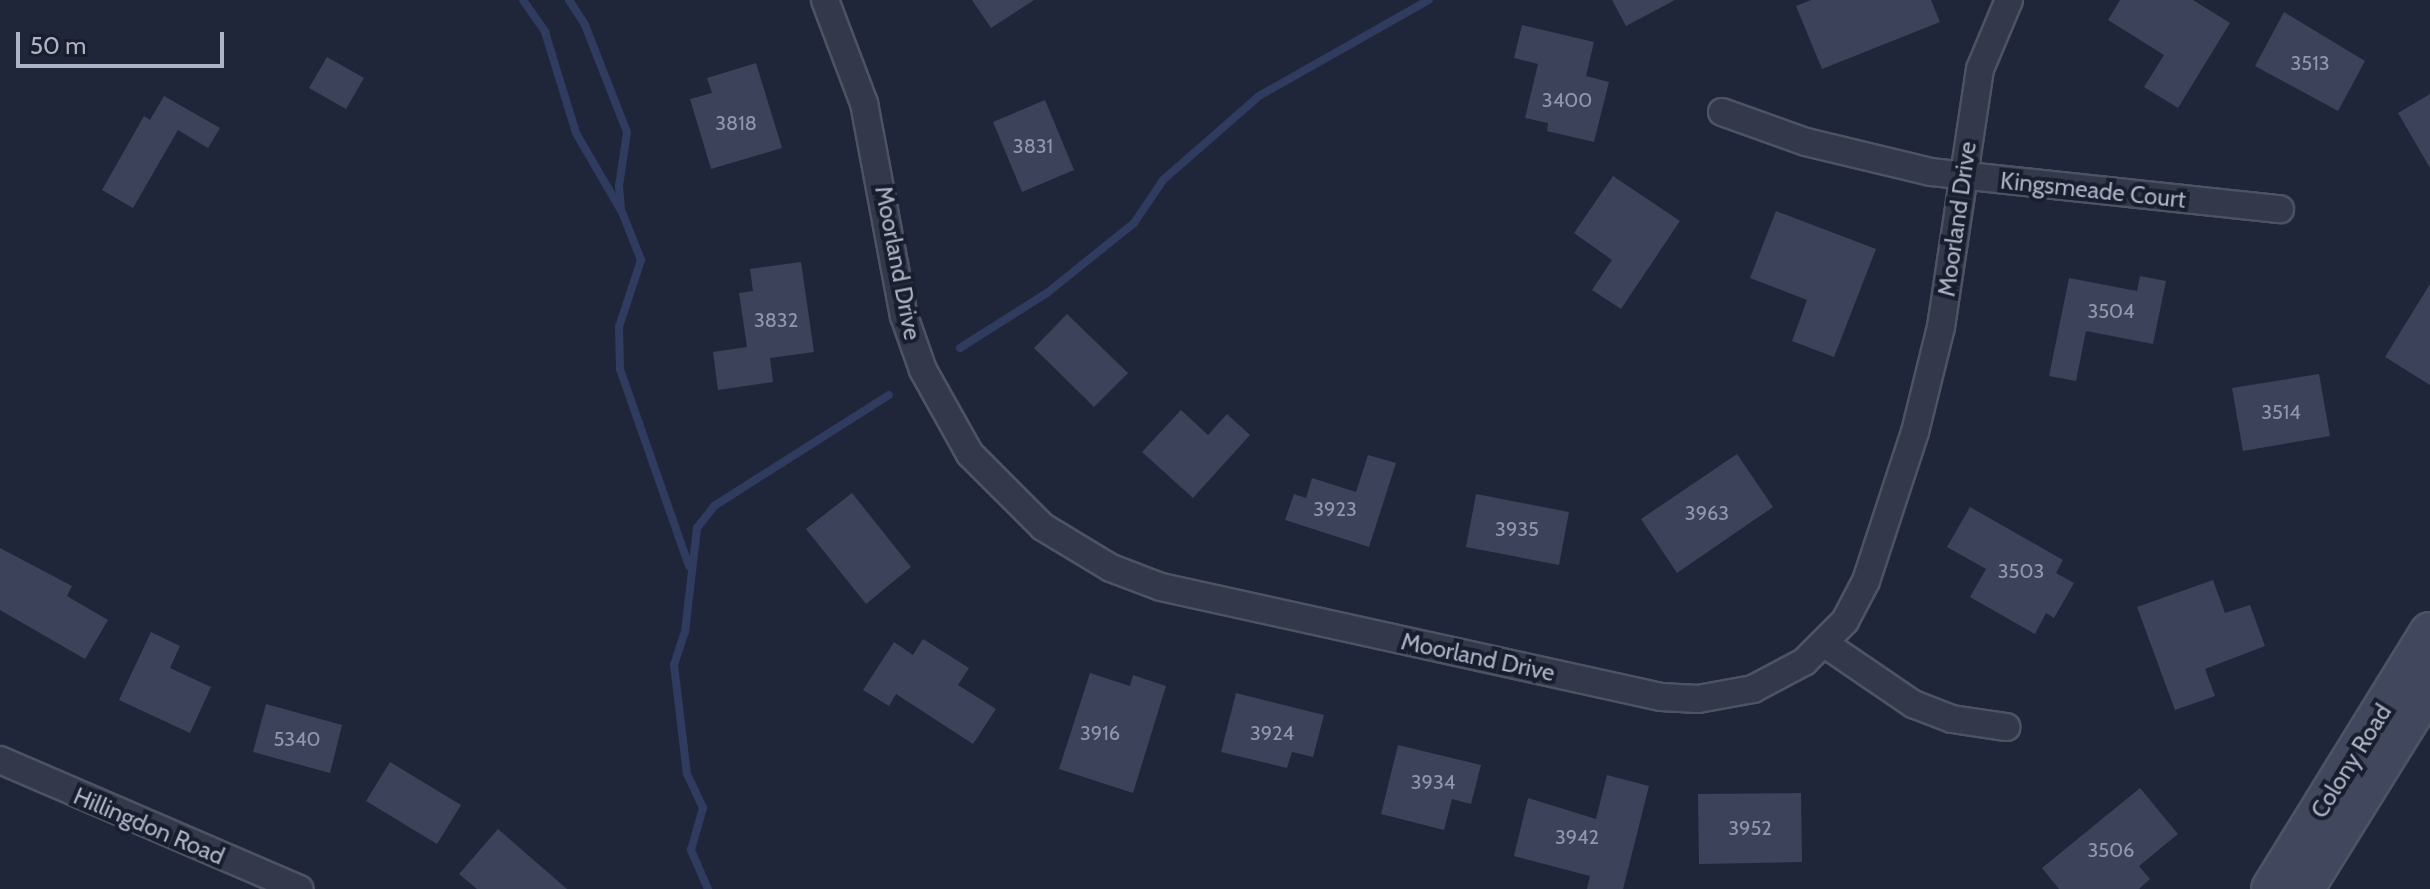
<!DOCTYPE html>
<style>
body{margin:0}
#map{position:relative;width:2430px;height:889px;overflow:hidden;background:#1f263a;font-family:Cabin,sans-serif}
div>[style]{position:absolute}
.stream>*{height:8px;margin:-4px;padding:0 4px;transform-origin:4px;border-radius:4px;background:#303b60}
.building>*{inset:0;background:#3b425a}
.roads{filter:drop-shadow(2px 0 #4e5364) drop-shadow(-2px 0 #4e5364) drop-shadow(0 2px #4e5364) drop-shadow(0 -2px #4e5364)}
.minor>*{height:26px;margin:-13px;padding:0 13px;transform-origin:13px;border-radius:13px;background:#33394a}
.secondary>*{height:38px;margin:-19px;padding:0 19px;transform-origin:19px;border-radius:19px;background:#41475d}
span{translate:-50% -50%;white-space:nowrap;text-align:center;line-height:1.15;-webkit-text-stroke:8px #191e2e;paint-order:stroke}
.number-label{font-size:20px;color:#9197ab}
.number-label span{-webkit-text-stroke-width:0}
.street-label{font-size:24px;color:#aeb3c6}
.scale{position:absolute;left:16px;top:32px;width:208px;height:36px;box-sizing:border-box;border:4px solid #aeb3c6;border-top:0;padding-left:10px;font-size:24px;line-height:28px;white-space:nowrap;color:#aeb3c6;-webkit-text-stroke:6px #191e2e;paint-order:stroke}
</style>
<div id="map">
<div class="stream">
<div style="left:523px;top:0;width:39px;rotate:55deg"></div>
<div style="left:545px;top:32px;width:106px;rotate:72.9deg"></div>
<div style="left:576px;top:133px;width:91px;rotate:59.8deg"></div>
<div style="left:622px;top:212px;width:52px;rotate:68.4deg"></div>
<div style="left:641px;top:260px;width:71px;rotate:108.2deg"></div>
<div style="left:619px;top:327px;width:42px;rotate:88.6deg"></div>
<div style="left:620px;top:369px;width:209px;rotate:70.7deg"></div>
<div style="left:569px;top:0;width:30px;rotate:57deg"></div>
<div style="left:585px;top:25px;width:115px;rotate:68.6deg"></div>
<div style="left:627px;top:132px;width:55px;rotate:98.4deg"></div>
<div style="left:619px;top:186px;width:21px;rotate:85deg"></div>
<div style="left:960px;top:348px;width:103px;rotate:-32.3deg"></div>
<div style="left:1047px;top:293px;width:112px;rotate:-38.8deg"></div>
<div style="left:1134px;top:223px;width:52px;rotate:-56deg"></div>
<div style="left:1163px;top:180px;width:128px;rotate:-41.2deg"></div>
<div style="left:1259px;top:96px;width:195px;rotate:-29.5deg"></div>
<div style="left:708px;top:889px;width:43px;rotate:-113.6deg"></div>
<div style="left:691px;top:850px;width:44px;rotate:-74.1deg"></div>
<div style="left:703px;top:808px;width:38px;rotate:-115deg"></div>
<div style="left:687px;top:774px;width:110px;rotate:-96.8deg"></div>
<div style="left:674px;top:665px;width:35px;rotate:-72deg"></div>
<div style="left:685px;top:632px;width:105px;rotate:-83.4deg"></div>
<div style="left:697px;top:528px;width:28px;rotate:-52deg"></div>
<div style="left:714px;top:506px;width:207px;rotate:-32.4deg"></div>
</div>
<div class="building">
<div style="clip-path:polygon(972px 0,1034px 0,991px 28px)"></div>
<div style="clip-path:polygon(1612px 0,1675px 0,1626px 26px)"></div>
<div style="clip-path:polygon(1811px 0,1931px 0,1940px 22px,1822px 69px,1796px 6px)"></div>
<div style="clip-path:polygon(2120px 0,2193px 0,2230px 23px,2178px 108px,2144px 87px,2164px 55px,2108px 20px)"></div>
<div style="clip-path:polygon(2284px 12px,2365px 61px,2338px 111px,2255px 66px)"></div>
<div style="clip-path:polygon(1522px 25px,1594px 42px,1586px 76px,1609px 82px,1594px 142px,1547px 131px,1548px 123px,1525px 118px,1538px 64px,1514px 58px)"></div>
<div style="clip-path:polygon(327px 57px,364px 78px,346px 109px,309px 88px)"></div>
<div style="clip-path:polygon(756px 63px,782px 148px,711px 169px,690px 99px,712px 93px,707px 78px)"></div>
<div style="clip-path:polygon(2430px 94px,2430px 168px,2398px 113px)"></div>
<div style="clip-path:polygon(164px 96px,220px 128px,208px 148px,178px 130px,133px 208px,102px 190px,144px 116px,150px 120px)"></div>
<div style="clip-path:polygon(1045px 100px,1074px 170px,1022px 192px,993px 122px)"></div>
<div style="clip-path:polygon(1613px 176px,1680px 221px,1621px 309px,1592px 290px,1612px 260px,1574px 233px)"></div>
<div style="clip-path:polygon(1776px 211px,1876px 249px,1834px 357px,1792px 341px,1807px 300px,1750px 278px)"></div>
<div style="clip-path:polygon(801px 262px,814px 352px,770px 358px,773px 382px,718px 390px,713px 352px,747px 347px,739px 293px,753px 291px,750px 269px)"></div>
<div style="clip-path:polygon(2140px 276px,2166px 281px,2153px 344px,2086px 331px,2076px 381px,2049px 376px,2069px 278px,2137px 291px)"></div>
<div style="clip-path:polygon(2430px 284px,2430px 385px,2385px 357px)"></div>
<div style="clip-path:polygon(1067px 314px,1128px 373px,1094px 407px,1034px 348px)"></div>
<div style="clip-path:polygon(2319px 374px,2330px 436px,2243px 451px,2232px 388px)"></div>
<div style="clip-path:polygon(1181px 410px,1208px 435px,1227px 414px,1250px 435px,1193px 498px,1142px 452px)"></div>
<div style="clip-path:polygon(1737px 454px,1773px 507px,1677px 573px,1641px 519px)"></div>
<div style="clip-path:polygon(1368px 455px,1396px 463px,1369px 547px,1285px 520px,1294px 494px,1306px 498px,1312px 478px,1356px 492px)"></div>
<div style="clip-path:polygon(852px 493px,911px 567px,866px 604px,806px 529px)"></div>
<div style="clip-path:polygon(1476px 494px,1569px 512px,1559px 565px,1466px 547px)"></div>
<div style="clip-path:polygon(1970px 507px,2063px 560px,2056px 573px,2074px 583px,2054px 618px,2046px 613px,2035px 634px,1970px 597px,1986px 569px,1947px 547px)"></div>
<div style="clip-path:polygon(0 548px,72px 586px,67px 596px,108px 620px,85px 659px,0 610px)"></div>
<div style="clip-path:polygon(2213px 580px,2225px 613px,2250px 605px,2265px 646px,2205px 669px,2215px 696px,2175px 710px,2137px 607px)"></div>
<div style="clip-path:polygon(151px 632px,180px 646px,170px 668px,211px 687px,190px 733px,119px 700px)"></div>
<div style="clip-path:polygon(923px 639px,969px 668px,958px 685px,996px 709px,973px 744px,896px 694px,889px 706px,863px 690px,894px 642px,913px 655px)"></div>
<div style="clip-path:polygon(1090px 673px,1130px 686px,1133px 675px,1166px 686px,1133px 793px,1059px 769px)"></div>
<div style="clip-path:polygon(1236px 693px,1324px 715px,1313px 757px,1292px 752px,1287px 768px,1221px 752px)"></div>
<div style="clip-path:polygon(266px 704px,342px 725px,330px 773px,253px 752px)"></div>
<div style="clip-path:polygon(1398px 745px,1481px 765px,1471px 804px,1452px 799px,1444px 830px,1381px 814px)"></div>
<div style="clip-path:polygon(390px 762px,461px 805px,437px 844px,366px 801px)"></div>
<div style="clip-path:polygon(1607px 775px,1649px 786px,1623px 889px,1587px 889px,1590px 876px,1514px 856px,1528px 798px,1596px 819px)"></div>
<div style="clip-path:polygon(2140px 788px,2178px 834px,2139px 866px,2150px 879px,2139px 889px,2059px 889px,2042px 868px)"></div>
<div style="clip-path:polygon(1801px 793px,1802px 862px,1699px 864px,1698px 794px)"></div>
<div style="clip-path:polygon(498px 829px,567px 889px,477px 889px,459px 874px)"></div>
</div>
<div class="roads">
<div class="minor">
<div style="left:825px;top:0;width:110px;rotate:69.3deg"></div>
<div style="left:864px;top:103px;width:217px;rotate:79.4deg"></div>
<div style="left:904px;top:316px;width:57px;rotate:70.6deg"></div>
<div style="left:923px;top:370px;width:96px;rotate:60.8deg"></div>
<div style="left:970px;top:454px;width:103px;rotate:45deg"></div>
<div style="left:1043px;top:527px;width:79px;rotate:31.1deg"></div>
<div style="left:1111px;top:568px;width:53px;rotate:20.8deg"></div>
<div style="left:1161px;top:587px;width:512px;rotate:12.41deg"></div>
<div style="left:1661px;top:697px;width:37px;rotate:3deg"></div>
<div style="left:1698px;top:699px;width:56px;rotate:-10.3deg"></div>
<div style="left:1753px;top:689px;width:58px;rotate:-27.9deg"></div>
<div style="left:1804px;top:662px;width:58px;rotate:-45deg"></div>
<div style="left:1845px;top:621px;width:45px;rotate:-62.3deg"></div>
<div style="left:1866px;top:581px;width:157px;rotate:-71.8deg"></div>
<div style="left:1915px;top:432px;width:108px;rotate:-76.1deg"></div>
<div style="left:1941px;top:327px;width:261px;rotate:-81.4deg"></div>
<div style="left:1980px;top:69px;width:75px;rotate:-67.2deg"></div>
<div style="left:1722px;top:112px;width:89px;rotate:19.7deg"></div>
<div style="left:1806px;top:142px;width:129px;rotate:13.5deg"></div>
<div style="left:1931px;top:172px;width:351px;rotate:6.1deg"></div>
<div style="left:1825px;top:644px;width:107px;rotate:34.3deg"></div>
<div style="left:1913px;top:704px;width:42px;rotate:21deg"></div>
<div style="left:1952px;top:719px;width:55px;rotate:8.4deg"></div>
<div style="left:0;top:760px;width:326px;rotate:23.3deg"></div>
</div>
<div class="secondary">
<div style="left:2271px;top:889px;width:302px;rotate:-58.3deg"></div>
<div style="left:2304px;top:889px;width:239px;rotate:-58.2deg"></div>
</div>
</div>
<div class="number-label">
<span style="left:2310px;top:63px">3513</span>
<span style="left:1567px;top:100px">3400</span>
<span style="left:736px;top:123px">3818</span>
<span style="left:1033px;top:146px">3831</span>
<span style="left:2111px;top:311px">3504</span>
<span style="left:776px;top:320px">3832</span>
<span style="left:2281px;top:412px">3514</span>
<span style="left:1335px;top:509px">3923</span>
<span style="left:1707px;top:513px">3963</span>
<span style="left:1517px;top:529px">3935</span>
<span style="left:2021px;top:571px">3503</span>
<span style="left:1100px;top:733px">3916</span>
<span style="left:1272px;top:733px">3924</span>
<span style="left:297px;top:739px">5340</span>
<span style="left:1433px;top:782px">3934</span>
<span style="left:1750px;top:828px">3952</span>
<span style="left:1577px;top:837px">3942</span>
<span style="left:2111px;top:850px">3506</span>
</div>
<div class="street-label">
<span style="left:2093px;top:190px;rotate:6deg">Kingsmeade Court</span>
<span style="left:1957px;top:219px;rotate:-82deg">Moorland Drive</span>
<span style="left:898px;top:263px;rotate:79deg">Moorland Drive</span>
<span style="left:1478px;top:657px;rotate:12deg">Moorland Drive</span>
<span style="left:2351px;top:761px;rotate:-58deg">Colony Road</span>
<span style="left:149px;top:826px;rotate:23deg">Hillingdon Road</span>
</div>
<div class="scale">50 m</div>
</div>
